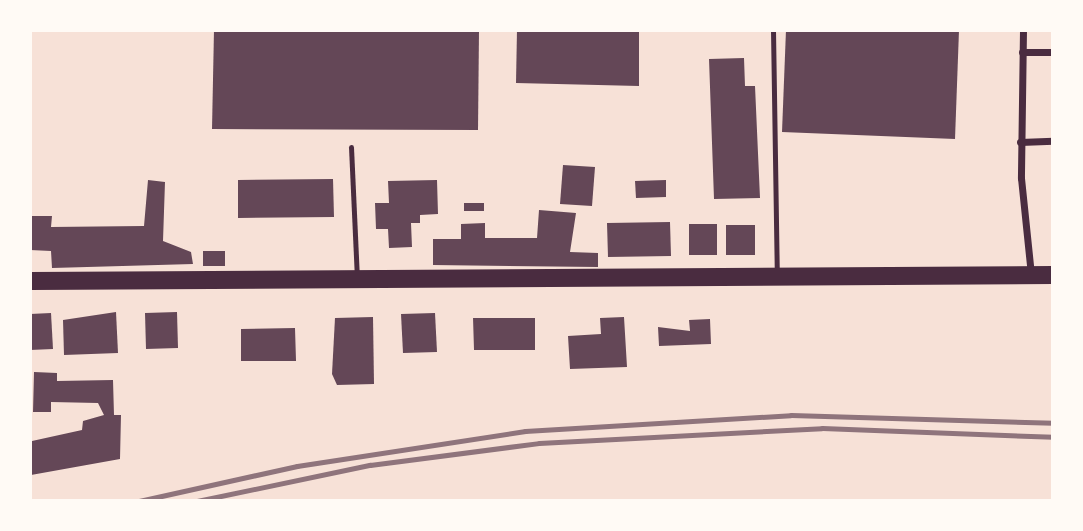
<!DOCTYPE html>
<style>
body{margin:0}
#map{position:relative;width:1083px;height:531px;overflow:hidden;background:#f7e1d7;font-family:Ubuntu,sans-serif}
div>[style]{position:absolute}
.building>*{inset:0;background:#644757}
.service>*{height:5px;margin:-2.5px;padding:0 2.5px;transform-origin:2.5px;border-radius:2.5px;background:#4a2c40}
.minor>*{height:7px;margin:-3.5px;padding:0 3.5px;transform-origin:3.5px;border-radius:3.5px;background:#4a2c40}
.primary>*{height:18px;margin:-9px;padding:0 9px;transform-origin:9px;border-radius:9px;background:#4a2c40}
.rail>*{height:5px;margin:-2.5px;padding:0 2.5px;transform-origin:2.5px;border-radius:2.5px;background:#8f747c}
span{translate:-50% -50%;white-space:nowrap;text-align:center;line-height:1.15;-webkit-text-stroke:5px #fffaf5;paint-order:stroke}
.frame{position:absolute;inset:0;border:32px solid #fffaf5;pointer-events:none}
</style>
<div id="map">
<div class="building">
<div style="clip-path:polygon(214px 30px,479px 30px,478px 130px,212px 129px)"></div>
<div style="clip-path:polygon(517px 30px,639px 30px,639px 86px,516px 83px)"></div>
<div style="clip-path:polygon(786px 30px,959px 30px,955px 139px,782px 132px)"></div>
<div style="clip-path:polygon(744px 58px,745px 86px,755px 86px,760px 198px,714px 199px,709px 59px)"></div>
<div style="clip-path:polygon(563px 165px,595px 167px,592px 206px,560px 204px)"></div>
<div style="clip-path:polygon(333px 179px,334px 217px,238px 218px,238px 180px)"></div>
<div style="clip-path:polygon(148px 180px,165px 182px,163px 241px,191px 252px,193px 264px,52px 268px,51px 251px,30px 250px,30px 216px,52px 216px,51px 227px,144px 226px)"></div>
<div style="clip-path:polygon(437px 180px,438px 214px,420px 215px,420px 223px,411px 223px,412px 247px,389px 248px,388px 229px,376px 229px,375px 203px,389px 203px,388px 181px)"></div>
<div style="clip-path:polygon(666px 180px,666px 197px,636px 198px,635px 181px)"></div>
<div style="clip-path:polygon(464px 203px,484px 203px,484px 211px,464px 211px)"></div>
<div style="clip-path:polygon(539px 210px,576px 213px,570px 252px,598px 253px,598px 267px,433px 265px,433px 239px,461px 239px,461px 224px,485px 223px,485px 238px,537px 238px)"></div>
<div style="clip-path:polygon(670px 222px,671px 256px,608px 257px,607px 223px)"></div>
<div style="clip-path:polygon(689px 224px,717px 224px,717px 255px,689px 255px)"></div>
<div style="clip-path:polygon(726px 225px,755px 225px,755px 255px,726px 255px)"></div>
<div style="clip-path:polygon(203px 251px,225px 251px,225px 266px,203px 266px)"></div>
<div style="clip-path:polygon(116px 312px,118px 353px,64px 355px,63px 320px)"></div>
<div style="clip-path:polygon(177px 312px,178px 348px,146px 349px,145px 313px)"></div>
<div style="clip-path:polygon(51px 313px,53px 349px,30px 350px,30px 314px)"></div>
<div style="clip-path:polygon(435px 313px,437px 352px,403px 353px,401px 314px)"></div>
<div style="clip-path:polygon(373px 317px,374px 384px,337px 385px,332px 374px,335px 318px)"></div>
<div style="clip-path:polygon(624px 317px,627px 367px,570px 369px,568px 336px,601px 334px,600px 318px)"></div>
<div style="clip-path:polygon(473px 318px,535px 318px,535px 350px,474px 350px)"></div>
<div style="clip-path:polygon(710px 319px,711px 344px,659px 346px,658px 327px,690px 331px,689px 320px)"></div>
<div style="clip-path:polygon(295px 328px,296px 361px,241px 361px,241px 329px)"></div>
<div style="clip-path:polygon(34px 372px,57px 373px,57px 381px,113px 380px,114px 415px,121px 415px,120px 459px,31px 475px,32px 441px,82px 430px,83px 421px,104px 415px,98px 403px,51px 402px,51px 412px,33px 412px)"></div>
</div>
<div class="service">
<div style="left:773px;top:30px;width:242px;rotate:89.1deg"></div>
<div style="left:351px;top:147px;width:130px;rotate:87.4deg"></div>
</div>
<div class="minor">
<div style="left:1023px;top:30px;width:148px;rotate:90.8deg"></div>
<div style="left:1021px;top:178px;width:97px;rotate:84.1deg"></div>
<div style="left:1022px;top:52px;width:31px"></div>
<div style="left:1020px;top:142px;width:33px;rotate:-2deg"></div>
</div>
<div class="primary">
<div style="left:30px;top:281px;width:1023px;rotate:-0.34deg"></div>
</div>
<div class="rail">
<div style="left:139px;top:501px;width:162px;rotate:-12.5deg"></div>
<div style="left:297px;top:466px;width:231px;rotate:-8.7deg"></div>
<div style="left:525px;top:431px;width:266px;rotate:-3.4deg"></div>
<div style="left:791px;top:415px;width:262px;rotate:1.7deg"></div>
<div style="left:197px;top:501px;width:177px;rotate:-11.8deg"></div>
<div style="left:370px;top:465px;width:170px;rotate:-7.4deg"></div>
<div style="left:539px;top:443px;width:283px;rotate:-3deg"></div>
<div style="left:822px;top:428px;width:231px;rotate:2.2deg"></div>
</div>
<div class="frame"></div>
</div>
